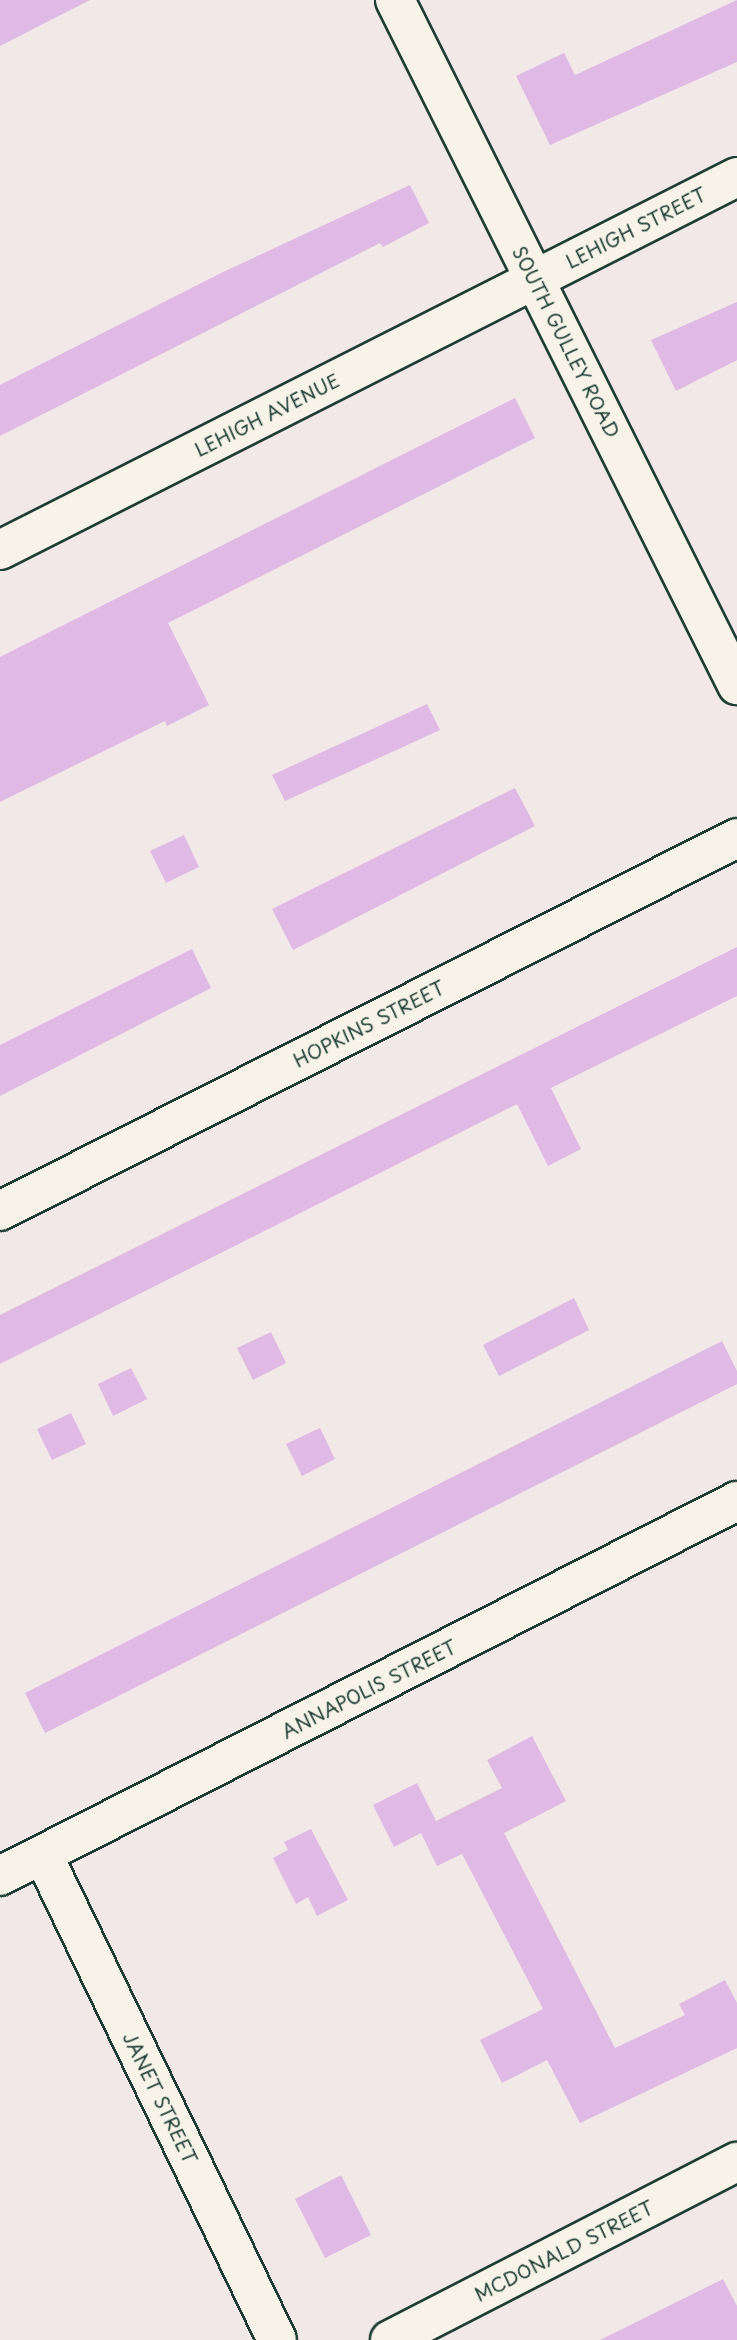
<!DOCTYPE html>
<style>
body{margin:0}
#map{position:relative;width:737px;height:2340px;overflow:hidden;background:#f2e8e7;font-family:"Playpen Sans",sans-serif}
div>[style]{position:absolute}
.building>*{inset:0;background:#dfbae4}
.roads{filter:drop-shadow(2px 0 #1f3d34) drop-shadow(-2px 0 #1f3d34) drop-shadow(0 2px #1f3d34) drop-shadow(0 -2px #1f3d34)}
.minor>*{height:38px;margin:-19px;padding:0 19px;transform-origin:19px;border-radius:19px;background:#f7f3e8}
.tertiary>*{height:38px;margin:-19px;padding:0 19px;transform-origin:19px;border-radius:19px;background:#f7f3e8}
span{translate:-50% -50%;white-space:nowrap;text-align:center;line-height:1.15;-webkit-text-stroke:6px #f7f3e8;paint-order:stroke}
.street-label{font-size:19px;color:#1f3d34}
</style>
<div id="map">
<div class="building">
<div style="clip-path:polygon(0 0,90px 0,0 46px)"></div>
<div style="clip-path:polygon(737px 0,737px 62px,550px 145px,516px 76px,564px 53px,575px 75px)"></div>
<div style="clip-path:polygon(410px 185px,429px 223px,383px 247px,380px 243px,0 436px,0 385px,223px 272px)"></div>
<div style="clip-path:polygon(737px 302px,737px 360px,676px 391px,651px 340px)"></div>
<div style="clip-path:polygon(515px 398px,535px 438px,168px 623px,209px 705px,167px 726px,165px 721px,0 802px,0 657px)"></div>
<div style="clip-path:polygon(427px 704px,440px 730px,285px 801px,272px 775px)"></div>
<div style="clip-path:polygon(515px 788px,535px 826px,293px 950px,272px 909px)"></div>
<div style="clip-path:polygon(184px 835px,199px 867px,166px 883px,150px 851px)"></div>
<div style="clip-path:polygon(737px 947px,737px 996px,551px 1088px,581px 1149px,548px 1166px,517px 1104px,0 1364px,0 1315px)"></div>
<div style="clip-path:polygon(192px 949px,211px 988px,0 1096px,0 1045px)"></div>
<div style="clip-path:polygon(574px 1298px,589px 1330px,499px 1376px,483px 1345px)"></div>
<div style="clip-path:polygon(271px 1332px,286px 1363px,253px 1380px,237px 1348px)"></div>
<div style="clip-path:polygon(722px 1341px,737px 1371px,737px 1384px,45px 1733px,25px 1693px)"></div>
<div style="clip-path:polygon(131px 1368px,147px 1399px,113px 1416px,98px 1384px)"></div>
<div style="clip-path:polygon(71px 1413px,86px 1444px,52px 1460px,37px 1429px)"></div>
<div style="clip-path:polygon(320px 1428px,335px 1459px,302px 1476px,286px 1444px)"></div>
<div style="clip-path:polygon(532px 1736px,566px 1801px,504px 1833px,615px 2048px,685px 2015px,679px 2004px,725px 1980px,737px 2003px,737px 2048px,580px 2123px,547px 2060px,502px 2083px,480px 2040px,543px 2009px,462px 1854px,437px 1866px,421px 1833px,394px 1847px,373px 1805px,417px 1783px,436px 1821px,502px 1788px,487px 1760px)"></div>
<div style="clip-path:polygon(311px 1829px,348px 1900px,317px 1916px,308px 1897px,296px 1904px,273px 1858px,288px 1850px,284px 1842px)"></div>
<div style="clip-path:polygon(341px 2175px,371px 2235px,325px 2258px,295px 2199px)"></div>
<div style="clip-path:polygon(723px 2279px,737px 2306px,737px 2340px,600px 2340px)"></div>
</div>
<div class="roads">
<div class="minor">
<div style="left:395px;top:0;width:766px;rotate:63.47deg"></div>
<div style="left:0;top:550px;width:826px;rotate:-26.84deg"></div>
<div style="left:0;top:1211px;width:826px;rotate:-26.84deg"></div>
<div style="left:43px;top:1855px;width:538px;rotate:64.24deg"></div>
<div style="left:390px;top:2340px;width:390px;rotate:-27.2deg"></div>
</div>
<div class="tertiary">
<div style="left:0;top:1876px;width:827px;rotate:-26.97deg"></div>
</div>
</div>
<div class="street-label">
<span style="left:636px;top:228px;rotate:-27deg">LEHIGH STREET</span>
<span style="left:566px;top:342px;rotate:63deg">SOUTH GULLEY ROAD</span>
<span style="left:267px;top:415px;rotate:-27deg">LEHIGH AVENUE</span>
<span style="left:369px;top:1024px;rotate:-27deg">HOPKINS STREET</span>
<span style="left:369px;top:1689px;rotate:-27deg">ANNAPOLIS STREET</span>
<span style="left:160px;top:2098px;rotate:64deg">JANET STREET</span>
<span style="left:564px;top:2251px;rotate:-27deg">MCDONALD STREET</span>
</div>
</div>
